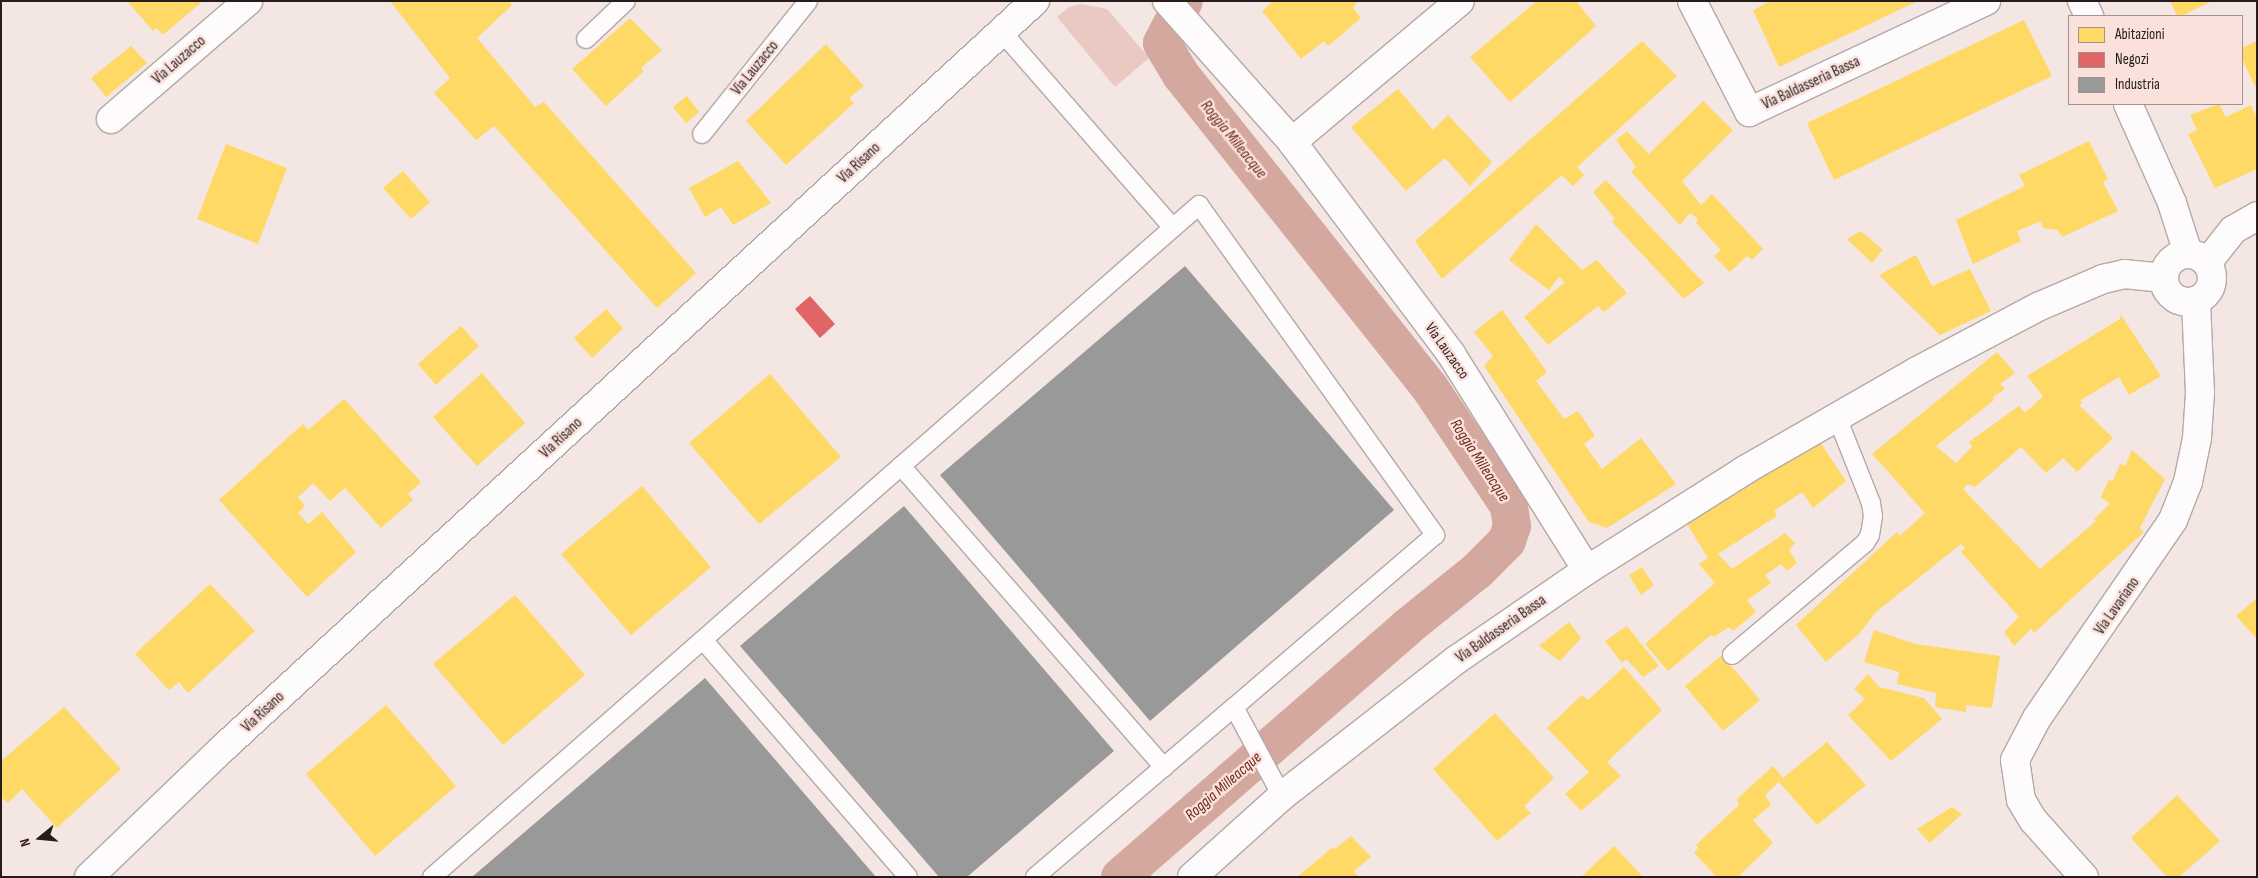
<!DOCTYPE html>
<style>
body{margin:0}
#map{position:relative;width:2258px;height:878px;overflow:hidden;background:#f3e6e3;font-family:"Sofia Sans Condensed",sans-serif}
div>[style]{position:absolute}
.green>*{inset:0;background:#ebc9c3}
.homes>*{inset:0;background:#ffd966}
.shops>*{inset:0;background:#e06666}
.industry>*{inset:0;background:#999}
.canal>*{height:38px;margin:-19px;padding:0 19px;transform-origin:19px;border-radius:19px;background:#d4a89f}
.roads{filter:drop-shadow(1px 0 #b3a9a6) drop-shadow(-1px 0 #b3a9a6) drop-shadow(0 1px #b3a9a6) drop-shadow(0 -1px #b3a9a6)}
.lane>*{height:18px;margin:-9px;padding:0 9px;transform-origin:9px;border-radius:9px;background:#fdfbfb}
.street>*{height:28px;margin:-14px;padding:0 14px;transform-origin:14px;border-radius:14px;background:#fdfbfb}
.secondary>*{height:28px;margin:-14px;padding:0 14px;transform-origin:14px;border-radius:14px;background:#fdfbfb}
.secondary>.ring{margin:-14px;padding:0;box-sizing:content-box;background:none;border:28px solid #fdfbfb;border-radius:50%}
span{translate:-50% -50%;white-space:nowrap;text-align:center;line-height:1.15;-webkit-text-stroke:5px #fae1dc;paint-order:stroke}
.street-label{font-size:15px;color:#251c1b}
.water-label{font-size:16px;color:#6a251b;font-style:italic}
.frame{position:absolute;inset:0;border:2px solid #251c1b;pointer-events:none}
.legend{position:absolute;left:2068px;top:15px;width:175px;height:90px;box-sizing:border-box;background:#fae1dc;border:1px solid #a5928f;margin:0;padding:6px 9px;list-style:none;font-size:15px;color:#251c1b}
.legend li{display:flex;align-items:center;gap:10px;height:25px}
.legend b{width:25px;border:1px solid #a5928f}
.north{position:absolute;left:15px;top:813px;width:50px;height:50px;-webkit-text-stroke:4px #fae1dc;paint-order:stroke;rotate:253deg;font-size:14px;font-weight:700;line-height:20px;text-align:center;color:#251c1b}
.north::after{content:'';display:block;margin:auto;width:18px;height:22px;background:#251c1b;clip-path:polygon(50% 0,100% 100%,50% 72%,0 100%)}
</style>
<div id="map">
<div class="green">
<div style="clip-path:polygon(1081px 4px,1107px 9px,1149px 58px,1115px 87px,1057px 17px,1069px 7px)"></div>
</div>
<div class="homes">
<div style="clip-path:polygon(127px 1px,203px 1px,163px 35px,156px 28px,153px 31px)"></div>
<div style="clip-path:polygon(390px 1px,509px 1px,512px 5px,477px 38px,535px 107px,544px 102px,696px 273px,657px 308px,494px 126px,476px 140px,434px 93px,450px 78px)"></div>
<div style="clip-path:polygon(1273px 1px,1358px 1px,1353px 8px,1361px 18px,1328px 46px,1324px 41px,1301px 59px,1262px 11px)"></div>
<div style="clip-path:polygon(1537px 1px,1576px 1px,1596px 26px,1510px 102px,1470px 57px)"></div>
<div style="clip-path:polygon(1771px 1px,1918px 1px,1779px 67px,1753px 10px)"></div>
<div style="clip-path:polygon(2170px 1px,2212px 1px,2181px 16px,2177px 16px)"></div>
<div style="clip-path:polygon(630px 18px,662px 50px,641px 68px,644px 71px,606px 106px,572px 69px)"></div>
<div style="clip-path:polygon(2024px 20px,2052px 76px,1834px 180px,1807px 123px)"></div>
<div style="clip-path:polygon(1642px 41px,1677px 76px,1577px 167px,1584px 175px,1573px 186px,1562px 175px,1442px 279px,1415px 241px)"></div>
<div style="clip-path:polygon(2257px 41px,2257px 85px,2255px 86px,2242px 59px,2242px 48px)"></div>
<div style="clip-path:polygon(826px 44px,864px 86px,849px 98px,854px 103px,786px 165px,746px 121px)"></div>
<div style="clip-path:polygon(131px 46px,147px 63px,106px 97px,91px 78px)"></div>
<div style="clip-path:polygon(1398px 89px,1433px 130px,1448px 115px,1492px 162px,1470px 186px,1445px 158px,1406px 191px,1351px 127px)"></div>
<div style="clip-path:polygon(687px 96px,699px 112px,686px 123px,673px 107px)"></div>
<div style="clip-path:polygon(1703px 101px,1733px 130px,1682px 181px,1701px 205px,1712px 194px,1763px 249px,1752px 260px,1747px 256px,1730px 272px,1714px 256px,1721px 250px,1696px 223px,1698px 219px,1690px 213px,1680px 225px,1631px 172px,1636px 167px,1616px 140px,1627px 131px,1649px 154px)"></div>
<div style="clip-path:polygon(2219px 104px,2226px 117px,2251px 105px,2257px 118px,2257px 169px,2215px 188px,2188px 134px,2197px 130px,2190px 115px)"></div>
<div style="clip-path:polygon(2089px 141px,2108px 179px,2103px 182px,2118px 211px,2062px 237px,2058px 230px,2043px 228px,2041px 221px,2017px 231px,2021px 241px,1973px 264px,1956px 220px,2025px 186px,2019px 175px)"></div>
<div style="clip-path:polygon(226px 144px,287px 168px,258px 244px,197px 219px)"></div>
<div style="clip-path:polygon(738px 161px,771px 203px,733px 225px,721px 207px,705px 217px,689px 188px)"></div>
<div style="clip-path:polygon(403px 171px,430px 202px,411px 219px,383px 188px)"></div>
<div style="clip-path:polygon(1606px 180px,1704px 283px,1684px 299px,1612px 222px,1615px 219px,1593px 192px)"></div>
<div style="clip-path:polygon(1536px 224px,1582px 270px,1597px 260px,1627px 293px,1604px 312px,1598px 306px,1548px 345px,1524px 317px,1565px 282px,1559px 277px,1549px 290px,1509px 260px)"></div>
<div style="clip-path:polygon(1861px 231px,1883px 250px,1872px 263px,1847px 239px)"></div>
<div style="clip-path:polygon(1916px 255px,1932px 286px,1970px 269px,1991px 311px,1940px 335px,1879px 275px)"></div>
<div style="clip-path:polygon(606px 309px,623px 328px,592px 358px,574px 338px)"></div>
<div style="clip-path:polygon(1502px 310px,1547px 372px,1536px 381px,1564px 419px,1578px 411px,1595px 436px,1584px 444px,1602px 469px,1641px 438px,1676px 484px,1607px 528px,1589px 522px,1484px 366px,1493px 356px,1474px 332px)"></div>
<div style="clip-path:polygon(2121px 315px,2161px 376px,2129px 395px,2119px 377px,2081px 400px,2082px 403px,2079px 405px,2113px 438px,2077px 472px,2063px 458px,2046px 473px,2021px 447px,1975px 487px,1968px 484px,1963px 489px,2040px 569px,2096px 521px,2094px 519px,2110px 504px,2101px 497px,2109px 480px,2113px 481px,2120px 464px,2125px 466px,2132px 450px,2165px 479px,2140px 528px,2144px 532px,2034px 633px,2031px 629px,2014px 646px,2004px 632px,2019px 617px,1961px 552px,1965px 548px,1961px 544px,1876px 612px,1859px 634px,1826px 662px,1796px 625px,1897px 532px,1900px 536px,1925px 513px,1872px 454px,1997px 352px,2015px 373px,2000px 384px,2005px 389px,1993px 397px,1994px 400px,1936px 446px,1956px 463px,1972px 447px,1969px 442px,2019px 406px,2025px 413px,2043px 396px,2027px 376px,2120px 319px)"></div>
<div style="clip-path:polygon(461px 326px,479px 346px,436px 385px,418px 364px)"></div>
<div style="clip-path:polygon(482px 373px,525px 423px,477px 466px,433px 417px)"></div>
<div style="clip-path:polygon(770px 374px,841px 457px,759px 524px,689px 443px)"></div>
<div style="clip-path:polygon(344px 399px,421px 482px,408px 494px,413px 500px,381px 528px,345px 488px,330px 501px,313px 483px,298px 497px,305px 506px,298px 513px,308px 524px,322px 512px,356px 552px,307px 597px,219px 500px,303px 424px,308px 430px)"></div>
<div style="clip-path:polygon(1820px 442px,1846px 481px,1813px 508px,1802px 492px,1774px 511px,1777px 516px,1718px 554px,1732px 569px,1785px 533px,1795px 543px,1789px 550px,1797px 563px,1787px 571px,1781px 564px,1765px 575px,1771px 583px,1747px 600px,1756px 612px,1733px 631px,1729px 627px,1714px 637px,1711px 635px,1668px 671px,1645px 644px,1715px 583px,1699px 564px,1708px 558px,1687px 524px)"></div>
<div style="clip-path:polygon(642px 486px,711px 567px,631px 635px,561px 554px)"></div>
<div style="clip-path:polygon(1642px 567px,1654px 585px,1641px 595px,1629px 575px)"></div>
<div style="clip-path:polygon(210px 584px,255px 631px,188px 693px,179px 682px,169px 690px,135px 654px)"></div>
<div style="clip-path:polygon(515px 595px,585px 675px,503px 745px,433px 664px)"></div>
<div style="clip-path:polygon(2257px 598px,2257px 639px,2236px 616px)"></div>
<div style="clip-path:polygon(1569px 622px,1581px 638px,1560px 661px,1539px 646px)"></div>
<div style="clip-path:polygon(1627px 626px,1659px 666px,1643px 677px,1626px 659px,1622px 663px,1605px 641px)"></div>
<div style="clip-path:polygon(1874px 630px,1915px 644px,2000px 656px,1992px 708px,1966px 705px,1966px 712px,1935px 707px,1936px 693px,1897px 684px,1899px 672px,1864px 662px)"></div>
<div style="clip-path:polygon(1722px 655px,1760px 700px,1723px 731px,1685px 686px)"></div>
<div style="clip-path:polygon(1624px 667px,1662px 710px,1607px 762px,1621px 776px,1581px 811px,1565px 794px,1589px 772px,1547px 728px,1582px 695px,1588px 700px)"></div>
<div style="clip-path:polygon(1868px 674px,1879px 687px,1924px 698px,1942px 719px,1891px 761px,1848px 715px,1865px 699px,1854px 689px)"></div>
<div style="clip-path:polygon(386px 705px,456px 786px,375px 856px,306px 774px)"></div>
<div style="clip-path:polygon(64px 707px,121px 769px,57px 828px,22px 789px,8px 803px,1px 797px,1px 761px)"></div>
<div style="clip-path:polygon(1495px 713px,1554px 778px,1524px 806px,1531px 813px,1497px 841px,1433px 769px)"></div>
<div style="clip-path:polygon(1827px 742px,1866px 785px,1817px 825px,1779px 782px,1765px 795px,1771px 805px,1753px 820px,1773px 843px,1738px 877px,1717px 877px,1694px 853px,1698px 848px,1696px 845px,1739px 805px,1737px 799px,1773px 766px,1783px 778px)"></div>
<div style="clip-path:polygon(2177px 795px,2220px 841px,2179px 877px,2167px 877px,2131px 838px)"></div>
<div style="clip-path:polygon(1952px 807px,1962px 814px,1930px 843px,1917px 829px)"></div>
<div style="clip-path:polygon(1351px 836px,1371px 857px,1354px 871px,1359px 877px,1297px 877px,1333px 847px,1335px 849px)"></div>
<div style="clip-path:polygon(1614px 846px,1643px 877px,1581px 877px)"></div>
</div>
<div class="shops">
<div style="clip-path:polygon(810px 296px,835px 324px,820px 338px,795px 309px)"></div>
</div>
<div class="industry">
<div style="clip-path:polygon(1185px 266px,1394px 510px,1150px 721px,940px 475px)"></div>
<div style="clip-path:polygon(904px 506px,1114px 751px,967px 877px,939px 877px,740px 646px)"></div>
<div style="clip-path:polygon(705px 678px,876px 877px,472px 877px)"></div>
</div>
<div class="canal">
<div style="left:1120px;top:877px;width:379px;rotate:-41deg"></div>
<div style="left:1406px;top:628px;width:91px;rotate:-38.8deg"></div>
<div style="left:1477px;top:571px;width:42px;rotate:-45deg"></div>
<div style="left:1507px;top:541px;width:16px;rotate:-72deg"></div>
<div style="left:1512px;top:526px;width:20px;rotate:-99deg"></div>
<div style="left:1509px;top:506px;width:142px;rotate:-123.8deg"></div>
<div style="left:1430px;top:388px;width:400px;rotate:-128.5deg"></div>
<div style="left:1181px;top:75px;width:37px;rotate:-121deg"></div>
<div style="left:1162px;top:43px;width:47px;rotate:-62.4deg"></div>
</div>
<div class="roads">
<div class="lane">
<div style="left:1002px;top:32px;width:260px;rotate:48.9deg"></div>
<div style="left:586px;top:39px;width:55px;rotate:-43.5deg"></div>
<div style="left:702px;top:134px;width:170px;rotate:-51.4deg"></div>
<div style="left:901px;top:466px;width:400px;rotate:48.9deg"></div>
<div style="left:703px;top:640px;width:313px;rotate:49.1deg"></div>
<div style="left:1732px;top:655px;width:174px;rotate:-40.1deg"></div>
<div style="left:1865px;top:543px;width:9px;rotate:-58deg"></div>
<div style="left:1870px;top:535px;width:19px;rotate:-81deg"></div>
<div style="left:1873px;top:516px;width:13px;rotate:-99deg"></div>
<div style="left:1871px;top:503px;width:92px;rotate:-111.6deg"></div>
<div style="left:432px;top:877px;width:1020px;rotate:-41.22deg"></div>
<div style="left:1199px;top:205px;width:406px;rotate:54.4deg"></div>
<div style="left:1435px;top:535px;width:265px;rotate:139.4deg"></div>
<div style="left:1035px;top:877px;width:262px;rotate:-40.5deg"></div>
<div style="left:1234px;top:707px;width:101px;rotate:61.7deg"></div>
</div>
<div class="street">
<div style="left:1167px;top:1px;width:188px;rotate:48.4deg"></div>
<div style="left:1292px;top:142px;width:265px;rotate:53.1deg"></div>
<div style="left:1451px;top:354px;width:255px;rotate:57.8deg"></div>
<div style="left:1692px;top:1px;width:125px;rotate:62.8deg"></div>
<div style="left:1749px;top:112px;width:262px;rotate:-25.1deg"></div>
<div style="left:2082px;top:1px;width:17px;rotate:65deg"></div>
<div style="left:2128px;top:104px;width:108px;rotate:66deg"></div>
<div style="left:2172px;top:203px;width:52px;rotate:72.3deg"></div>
<div style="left:111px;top:119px;width:181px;rotate:-40.7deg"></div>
<div style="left:1292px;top:142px;width:219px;rotate:-40deg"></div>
<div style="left:89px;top:877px;width:185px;rotate:-43.9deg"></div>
<div style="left:222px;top:749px;width:1105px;rotate:-42.62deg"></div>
<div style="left:2084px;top:877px;width:76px;rotate:-131.8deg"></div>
<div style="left:2033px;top:820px;width:23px;rotate:-121deg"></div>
<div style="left:2021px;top:800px;width:40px;rotate:-98.5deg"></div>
<div style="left:2015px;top:760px;width:47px;rotate:-62.4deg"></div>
<div style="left:2037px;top:718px;width:240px;rotate:-55.5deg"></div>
<div style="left:2173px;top:520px;width:41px;rotate:-68.5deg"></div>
<div style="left:2188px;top:482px;width:45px;rotate:-78.4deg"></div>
<div style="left:2197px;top:438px;width:45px;rotate:-86.2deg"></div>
<div style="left:2200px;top:393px;width:92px;rotate:-92.5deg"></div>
</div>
<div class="secondary">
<div class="ring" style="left:2164px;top:254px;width:20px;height:20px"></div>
<div style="left:2207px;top:263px;width:42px;rotate:-51.8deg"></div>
<div style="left:2233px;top:230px;width:28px;rotate:-30deg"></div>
<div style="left:1192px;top:877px;width:121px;rotate:-42deg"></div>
<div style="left:1282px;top:796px;width:221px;rotate:-38deg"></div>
<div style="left:1456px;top:660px;width:159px;rotate:-34.5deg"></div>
<div style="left:1587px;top:570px;width:187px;rotate:-32.3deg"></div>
<div style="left:1745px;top:470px;width:198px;rotate:-29.9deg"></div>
<div style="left:1917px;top:371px;width:139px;rotate:-27.9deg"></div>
<div style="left:2040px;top:306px;width:69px;rotate:-23.2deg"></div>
<div style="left:2103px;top:279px;width:22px;rotate:-13deg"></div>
<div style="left:2124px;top:274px;width:40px;rotate:5.7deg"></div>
</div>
</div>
<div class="street-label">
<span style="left:179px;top:60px;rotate:-41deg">Via Lauzacco</span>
<span style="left:755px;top:68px;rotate:-51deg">Via Lauzacco</span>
<span style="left:1811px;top:83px;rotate:-25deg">Via Baldasseria Bassa</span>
<span style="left:859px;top:163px;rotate:-43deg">Via Risano</span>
<span style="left:1447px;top:351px;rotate:55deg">Via Lauzacco</span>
<span style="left:561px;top:438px;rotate:-43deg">Via Risano</span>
<span style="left:2117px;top:606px;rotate:-55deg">Via Lavariano</span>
<span style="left:1501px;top:629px;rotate:-35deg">Via Baldasseria Bassa</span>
<span style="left:263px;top:712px;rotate:-43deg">Via Risano</span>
</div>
<div class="water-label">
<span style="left:1233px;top:140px;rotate:51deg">Roggia Milleacque</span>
<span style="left:1479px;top:461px;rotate:57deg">Roggia Milleacque</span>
<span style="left:1224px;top:787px;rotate:-41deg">Roggia Milleacque</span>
</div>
<div class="frame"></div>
<ul class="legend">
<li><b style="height:14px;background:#ffd966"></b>Abitazioni</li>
<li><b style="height:14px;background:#e06666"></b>Negozi</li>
<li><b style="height:14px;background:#999"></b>Industria</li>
</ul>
<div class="north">N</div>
</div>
